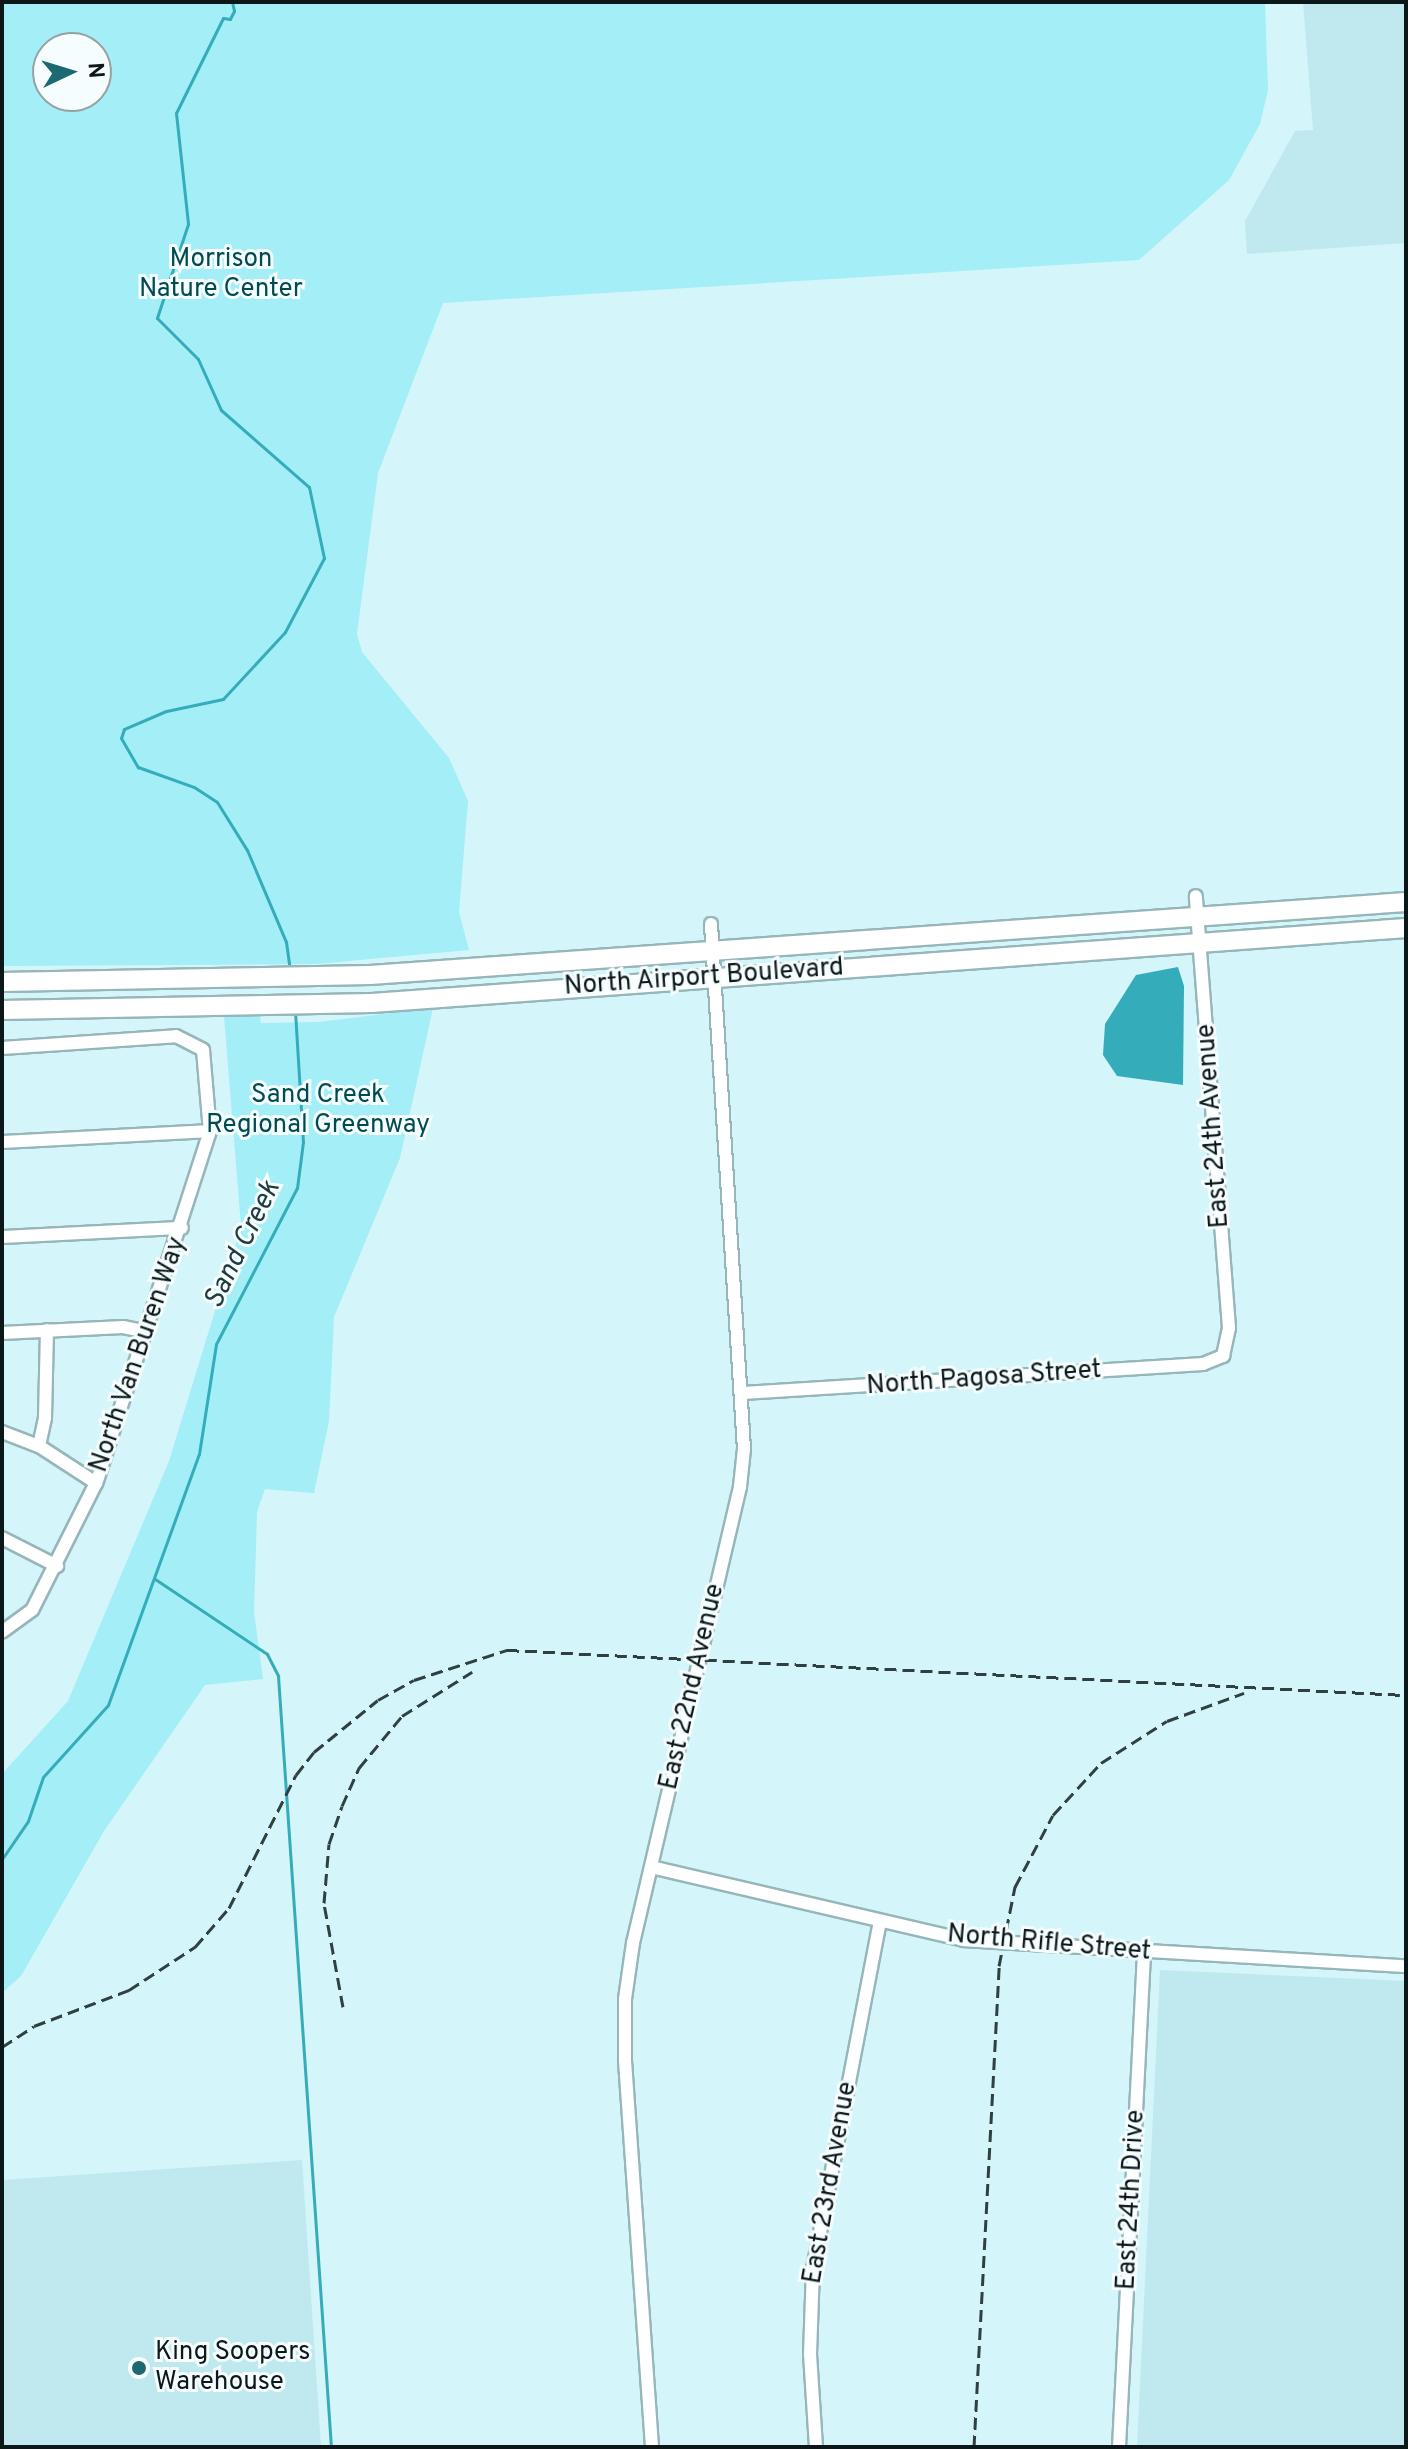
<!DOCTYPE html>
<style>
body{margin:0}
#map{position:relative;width:1408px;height:2449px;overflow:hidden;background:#d4f5f9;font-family:Overpass,sans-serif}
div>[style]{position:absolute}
.built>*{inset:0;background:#bfe9ef}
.green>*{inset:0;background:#a3eef7}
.water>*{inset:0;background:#35acb9}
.stream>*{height:3px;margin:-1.5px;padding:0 1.5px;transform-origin:1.5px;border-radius:1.5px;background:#35acb9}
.roads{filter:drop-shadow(2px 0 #96b6ba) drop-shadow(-2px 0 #96b6ba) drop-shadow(0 2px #96b6ba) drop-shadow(0 -2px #96b6ba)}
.minor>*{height:12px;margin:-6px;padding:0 6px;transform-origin:6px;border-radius:6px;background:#fff}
.primary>*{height:18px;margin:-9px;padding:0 9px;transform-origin:9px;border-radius:9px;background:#fff}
.rail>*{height:3px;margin-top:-1.5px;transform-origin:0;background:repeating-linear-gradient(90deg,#304041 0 12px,transparent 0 18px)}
.dots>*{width:22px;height:22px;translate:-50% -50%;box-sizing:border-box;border:4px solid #f6fdfe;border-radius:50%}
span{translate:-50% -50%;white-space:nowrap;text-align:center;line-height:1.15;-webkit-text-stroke:6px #f6fdfe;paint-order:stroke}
.park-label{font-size:26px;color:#004a51}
.street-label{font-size:26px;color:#0b1718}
.poi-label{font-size:26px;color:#0b1718}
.left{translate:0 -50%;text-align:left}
.water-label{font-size:28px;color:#203a3d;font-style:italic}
.frame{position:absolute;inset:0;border:4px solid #0b1718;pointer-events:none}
.north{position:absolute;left:32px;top:32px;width:80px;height:80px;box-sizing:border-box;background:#f6fdfe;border:2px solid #98a1a2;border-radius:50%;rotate:86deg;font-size:22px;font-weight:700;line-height:32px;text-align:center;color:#0b1718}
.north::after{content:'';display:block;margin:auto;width:28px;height:36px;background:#1d6971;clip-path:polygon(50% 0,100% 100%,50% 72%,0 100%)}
</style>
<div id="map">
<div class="built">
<div style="clip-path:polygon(1303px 2px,1406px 2px,1406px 243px,1247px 254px,1245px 221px,1295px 131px,1313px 130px)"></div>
<div style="clip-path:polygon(1160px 1970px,1406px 1981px,1406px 2447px,1137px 2447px)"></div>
<div style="clip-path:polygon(302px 2160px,321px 2447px,2px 2447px,2px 2180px)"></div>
</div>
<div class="green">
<div style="clip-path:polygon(evenodd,2px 2px,1265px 2px,1268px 90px,1260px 124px,1229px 180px,1139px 260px,443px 303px,378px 473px,357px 634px,362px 652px,449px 758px,468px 801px,459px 912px,469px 950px,316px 964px,2px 966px,2px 2px,48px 48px,96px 48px,96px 96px,48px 96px,48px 48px)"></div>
<div style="clip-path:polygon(433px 1008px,400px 1158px,334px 1317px,329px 1421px,314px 1493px,265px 1489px,257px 1512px,254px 1612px,263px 1679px,205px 1685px,104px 1831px,21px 1976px,2px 1993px,2px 1774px,68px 1701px,169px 1461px,241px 1226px,224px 1016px,260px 1016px,261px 1023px,318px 1022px)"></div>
</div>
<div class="water">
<div style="clip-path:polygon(1178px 967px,1184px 986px,1183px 1085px,1117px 1076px,1103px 1055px,1105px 1024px,1136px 975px)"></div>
</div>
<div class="stream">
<div style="left:232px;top:2px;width:9px;rotate:77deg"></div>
<div style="left:234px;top:11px;width:9px;rotate:117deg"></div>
<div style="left:230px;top:19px;width:7px;rotate:-172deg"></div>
<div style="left:223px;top:18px;width:106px;rotate:116.3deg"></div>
<div style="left:176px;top:113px;width:112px;rotate:83.8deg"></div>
<div style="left:188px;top:224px;width:99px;rotate:108.3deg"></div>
<div style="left:157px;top:318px;width:58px;rotate:45deg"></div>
<div style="left:198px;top:359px;width:56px;rotate:65.7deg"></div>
<div style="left:221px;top:410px;width:117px;rotate:41.2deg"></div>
<div style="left:309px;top:487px;width:73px;rotate:78.1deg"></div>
<div style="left:324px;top:558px;width:84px;rotate:117.8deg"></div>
<div style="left:285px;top:632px;width:91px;rotate:132.8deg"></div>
<div style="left:223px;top:699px;width:58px;rotate:168.1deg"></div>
<div style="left:166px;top:711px;width:46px;rotate:156.8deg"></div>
<div style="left:124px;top:729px;width:9px;rotate:108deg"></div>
<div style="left:121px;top:738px;width:34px;rotate:60deg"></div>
<div style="left:138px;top:767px;width:59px;rotate:19.7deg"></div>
<div style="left:194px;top:787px;width:27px;rotate:33deg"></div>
<div style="left:217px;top:802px;width:57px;rotate:58deg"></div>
<div style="left:247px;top:850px;width:100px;rotate:67deg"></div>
<div style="left:286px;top:942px;width:27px;rotate:82deg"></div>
<div style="left:155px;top:1579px;width:135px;rotate:33.8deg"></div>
<div style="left:267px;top:1654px;width:25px;rotate:63deg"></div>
<div style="left:278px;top:1676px;width:773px;rotate:86.07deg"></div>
<div style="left:2px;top:1859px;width:46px;rotate:-55.6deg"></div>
<div style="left:28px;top:1821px;width:46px;rotate:-71.2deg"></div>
<div style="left:43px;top:1777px;width:97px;rotate:-47.9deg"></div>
<div style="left:108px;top:1705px;width:267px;rotate:-70.1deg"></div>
<div style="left:199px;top:1454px;width:111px;rotate:-81.2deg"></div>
<div style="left:216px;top:1344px;width:176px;rotate:-62.6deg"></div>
<div style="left:297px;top:1188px;width:46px;rotate:-82.6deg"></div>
<div style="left:303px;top:1142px;width:130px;rotate:-93.5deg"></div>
</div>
<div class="roads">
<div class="minor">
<div style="left:2px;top:1048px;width:174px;rotate:-3.9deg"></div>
<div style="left:176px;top:1036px;width:30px;rotate:27deg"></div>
<div style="left:203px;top:1050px;width:81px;rotate:85.1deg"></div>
<div style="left:210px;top:1131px;width:370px;rotate:107.9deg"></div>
<div style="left:96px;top:1483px;width:142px;rotate:116.7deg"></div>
<div style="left:32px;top:1610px;width:37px;rotate:144deg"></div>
<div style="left:2px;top:1142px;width:208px;rotate:-3deg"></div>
<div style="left:2px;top:1237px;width:180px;rotate:-2.9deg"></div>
<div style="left:2px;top:1333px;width:121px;rotate:-2.8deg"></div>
<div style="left:123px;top:1327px;width:25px;rotate:11deg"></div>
<div style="left:743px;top:1393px;width:461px;rotate:-3.6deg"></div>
<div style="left:1203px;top:1364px;width:22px;rotate:-22deg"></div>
<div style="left:1223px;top:1356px;width:29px;rotate:-78deg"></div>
<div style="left:1229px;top:1328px;width:433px;rotate:-94.4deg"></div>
<div style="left:2px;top:1432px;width:40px;rotate:21deg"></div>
<div style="left:39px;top:1446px;width:68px;rotate:33deg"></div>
<div style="left:39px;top:1446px;width:29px;rotate:-78deg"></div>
<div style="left:45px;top:1418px;width:88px;rotate:-88.7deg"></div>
<div style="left:2px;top:1538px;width:62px;rotate:27deg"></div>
<div style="left:651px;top:1867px;width:321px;rotate:13.1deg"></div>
<div style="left:964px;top:1940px;width:443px;rotate:3.4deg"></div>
<div style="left:652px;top:2447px;width:388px;rotate:-94deg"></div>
<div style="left:625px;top:2060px;width:61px;rotate:-90deg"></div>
<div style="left:625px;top:1999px;width:57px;rotate:-81.9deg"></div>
<div style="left:633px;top:1943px;width:468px;rotate:-76.8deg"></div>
<div style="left:740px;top:1487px;width:38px;rotate:-84deg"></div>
<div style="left:744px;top:1449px;width:526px;rotate:-93.6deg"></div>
<div style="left:816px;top:2447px;width:93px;rotate:-93.7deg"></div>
<div style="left:810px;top:2354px;width:85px;rotate:-88deg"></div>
<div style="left:813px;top:2269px;width:353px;rotate:-79.1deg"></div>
<div style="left:1119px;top:2447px;width:495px;rotate:-87.1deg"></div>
</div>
<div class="primary">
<div style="left:2px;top:982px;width:368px;rotate:-1.1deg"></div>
<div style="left:370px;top:975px;width:1039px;rotate:-4.03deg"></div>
<div style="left:2px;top:1010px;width:370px;rotate:-1.1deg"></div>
<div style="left:372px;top:1003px;width:1037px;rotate:-4.15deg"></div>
</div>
</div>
<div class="rail">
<div style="left:343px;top:2007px;width:106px;rotate:-100.4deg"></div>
<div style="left:324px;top:1903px;width:59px;rotate:-85.2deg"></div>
<div style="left:329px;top:1844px;width:40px;rotate:-71.1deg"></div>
<div style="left:342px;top:1806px;width:42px;rotate:-65.9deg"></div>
<div style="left:359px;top:1768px;width:67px;rotate:-50.4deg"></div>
<div style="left:402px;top:1716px;width:83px;rotate:-32.2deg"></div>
<div style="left:2px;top:2047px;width:38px;rotate:-33deg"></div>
<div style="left:34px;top:2026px;width:102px;rotate:-20.8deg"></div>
<div style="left:129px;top:1990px;width:79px;rotate:-33.1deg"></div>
<div style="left:195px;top:1947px;width:52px;rotate:-48.9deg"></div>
<div style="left:229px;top:1908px;width:149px;rotate:-63.3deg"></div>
<div style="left:296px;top:1775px;width:29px;rotate:-52deg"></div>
<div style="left:314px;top:1752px;width:82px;rotate:-39.1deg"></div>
<div style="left:378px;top:1700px;width:41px;rotate:-29.1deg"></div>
<div style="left:414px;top:1680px;width:98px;rotate:-17.9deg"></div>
<div style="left:507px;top:1650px;width:900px;rotate:2.87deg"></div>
<div style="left:974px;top:2447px;width:482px;rotate:-87deg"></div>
<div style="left:999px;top:1966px;width:81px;rotate:-78.6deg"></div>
<div style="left:1015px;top:1887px;width:81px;rotate:-62.2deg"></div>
<div style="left:1053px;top:1815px;width:71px;rotate:-47.3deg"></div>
<div style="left:1101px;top:1763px;width:78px;rotate:-32.5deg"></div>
<div style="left:1167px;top:1721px;width:82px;rotate:-20deg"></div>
</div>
<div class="dots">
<div style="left:139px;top:2368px;background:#1d6971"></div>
</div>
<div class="park-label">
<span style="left:221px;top:275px">Morrison<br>Nature Center</span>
<span style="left:318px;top:1111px">Sand Creek<br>Regional Greenway</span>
</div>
<div class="street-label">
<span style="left:704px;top:978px;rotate:-4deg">North Airport Boulevard</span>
<span style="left:1214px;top:1126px;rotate:-94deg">East 24th Avenue</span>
<span style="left:139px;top:1355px;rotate:-71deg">North Van Buren Way</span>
<span style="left:984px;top:1379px;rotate:-4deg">North Pagosa Street</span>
<span style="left:693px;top:1687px;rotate:-77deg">East 22nd Avenue</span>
<span style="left:1049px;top:1944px;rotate:5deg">North Rifle Street</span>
<span style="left:831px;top:2183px;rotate:-80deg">East 23rd Avenue</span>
<span style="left:1132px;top:2200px;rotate:-87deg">East 24th Drive</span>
</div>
<div class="poi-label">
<span class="left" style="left:155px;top:2368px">King Soopers<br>Warehouse</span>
</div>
<div class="water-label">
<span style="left:243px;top:1245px;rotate:-64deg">Sand Creek</span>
</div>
<div class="frame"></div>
<div class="north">N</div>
</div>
